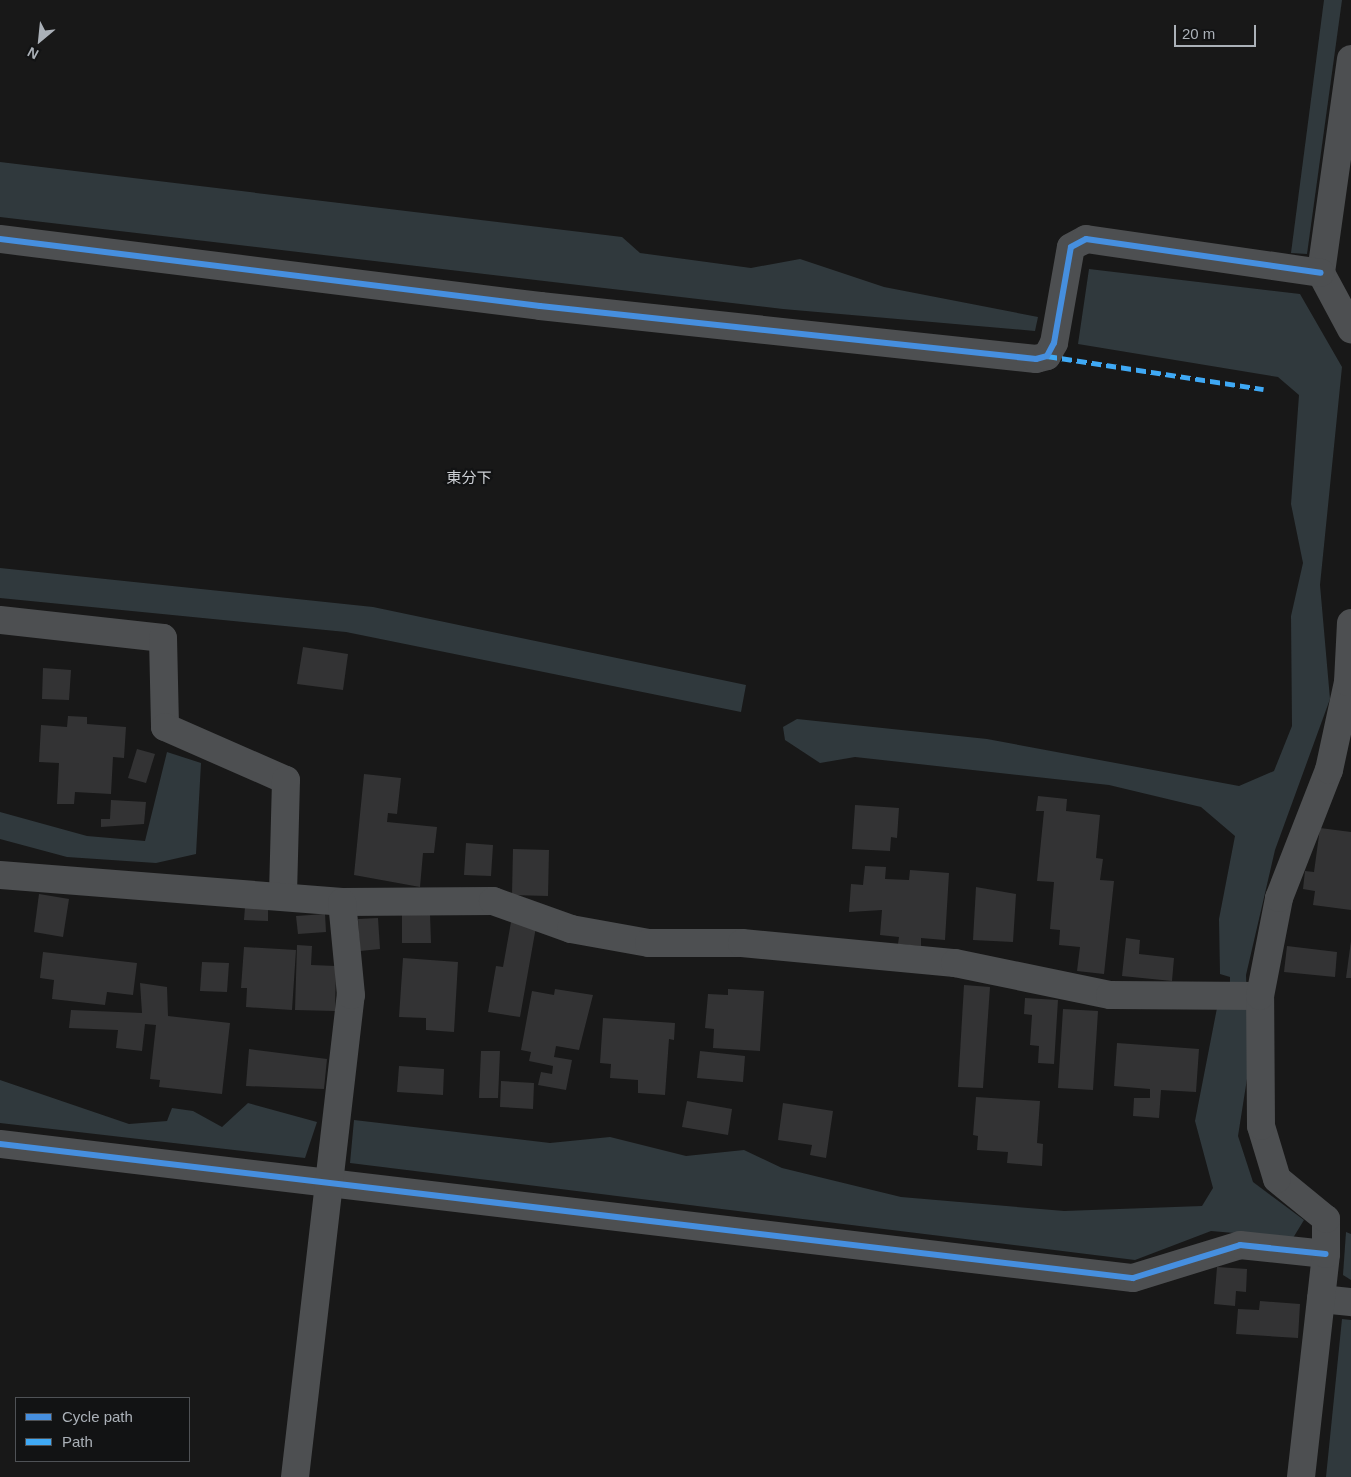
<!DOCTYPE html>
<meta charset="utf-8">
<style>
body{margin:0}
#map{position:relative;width:1351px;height:1477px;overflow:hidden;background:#181818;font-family:Arial,"Noto Sans JP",sans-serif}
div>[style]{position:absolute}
.water>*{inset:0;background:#30393d}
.building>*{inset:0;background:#333334}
.minor>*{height:28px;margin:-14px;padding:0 14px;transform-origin:14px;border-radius:14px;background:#4d4f51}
.quiet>*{height:5px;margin-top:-2.5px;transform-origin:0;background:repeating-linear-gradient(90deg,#3fa9f5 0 10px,transparent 0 15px)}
.cycleway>*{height:6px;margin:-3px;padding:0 3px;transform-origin:3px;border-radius:3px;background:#468fdf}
span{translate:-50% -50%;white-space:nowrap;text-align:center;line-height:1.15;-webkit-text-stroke:4.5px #121314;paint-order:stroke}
.neighbourhood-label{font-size:15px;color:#cccfd4}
.legend{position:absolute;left:15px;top:1397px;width:175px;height:65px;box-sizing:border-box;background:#121314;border:1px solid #4f5256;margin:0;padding:6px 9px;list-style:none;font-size:15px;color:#abb1b8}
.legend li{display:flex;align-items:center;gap:10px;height:25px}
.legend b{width:25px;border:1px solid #4f5256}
.north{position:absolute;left:15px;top:15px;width:50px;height:50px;-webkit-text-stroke:4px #121314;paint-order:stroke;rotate:208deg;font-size:14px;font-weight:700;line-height:20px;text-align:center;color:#abb1b8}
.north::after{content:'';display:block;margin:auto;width:18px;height:22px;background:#abb1b8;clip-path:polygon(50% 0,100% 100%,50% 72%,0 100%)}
.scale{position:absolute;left:1174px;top:25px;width:82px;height:22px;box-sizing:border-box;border:2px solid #abb1b8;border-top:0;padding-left:6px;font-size:15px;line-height:18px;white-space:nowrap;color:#abb1b8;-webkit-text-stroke:4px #121314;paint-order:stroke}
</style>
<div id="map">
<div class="water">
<div style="clip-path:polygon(1324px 0,1342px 0,1307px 254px,1291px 253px)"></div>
<div style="clip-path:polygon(0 162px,622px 237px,640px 253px,751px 268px,800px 259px,884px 287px,1038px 317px,1035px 331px,783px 309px,0 217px)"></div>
<div style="clip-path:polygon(1089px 269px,1300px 294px,1342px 367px,1320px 585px,1330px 699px,1275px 850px,1246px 975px,1249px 1066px,1238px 1136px,1253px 1182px,1304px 1220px,1293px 1238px,1211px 1231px,1135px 1260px,350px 1163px,354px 1120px,550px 1143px,610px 1137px,686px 1156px,744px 1150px,782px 1168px,901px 1197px,1064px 1211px,1202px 1206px,1213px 1188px,1195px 1121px,1217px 1008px,1230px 1007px,1230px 977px,1220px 974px,1219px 919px,1235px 836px,1201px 807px,1109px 785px,855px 757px,820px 763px,785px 740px,783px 727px,797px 719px,987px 739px,1239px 786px,1274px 771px,1292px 726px,1291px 616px,1303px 563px,1291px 504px,1299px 395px,1278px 377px,1078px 344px)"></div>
<div style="clip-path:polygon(0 568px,373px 607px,746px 685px,741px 712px,346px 632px,0 598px)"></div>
<div style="clip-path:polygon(167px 752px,201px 763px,196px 854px,156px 863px,67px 857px,0 839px,0 812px,87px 836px,145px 841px)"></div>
<div style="clip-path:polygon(0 1080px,129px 1124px,167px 1121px,172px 1108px,193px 1111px,222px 1127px,248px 1103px,317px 1122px,305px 1158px,0 1123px)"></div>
<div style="clip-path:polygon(1346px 1232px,1351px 1234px,1351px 1280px,1343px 1275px)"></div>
<div style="clip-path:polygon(1342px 1319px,1351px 1320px,1351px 1477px,1326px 1477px)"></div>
</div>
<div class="building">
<div style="clip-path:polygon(303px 647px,348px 654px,343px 690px,297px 684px)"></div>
<div style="clip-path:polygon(43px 668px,71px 670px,69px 700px,42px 699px)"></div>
<div style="clip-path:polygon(68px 716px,87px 717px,87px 724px,126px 727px,124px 758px,113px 757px,111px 794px,75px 792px,74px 804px,57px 804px,59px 763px,39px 762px,41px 725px,67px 727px)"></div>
<div style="clip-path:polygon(137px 749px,155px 754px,146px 783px,128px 778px)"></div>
<div style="clip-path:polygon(364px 774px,401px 778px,397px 814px,388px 813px,387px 822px,437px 827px,434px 853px,423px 853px,420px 887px,354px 875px)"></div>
<div style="clip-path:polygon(1038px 796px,1067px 799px,1066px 811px,1100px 815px,1096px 858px,1103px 859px,1100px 880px,1114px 881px,1104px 974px,1077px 971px,1080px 947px,1059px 945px,1060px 930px,1050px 929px,1054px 882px,1037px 881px,1044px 811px,1036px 811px)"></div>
<div style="clip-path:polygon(111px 800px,146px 802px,144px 824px,101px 827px,101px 819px,110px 819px)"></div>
<div style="clip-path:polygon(855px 805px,899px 808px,897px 838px,891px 837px,890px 851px,852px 849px)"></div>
<div style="clip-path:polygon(1320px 828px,1351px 832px,1351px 910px,1313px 905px,1315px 891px,1303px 889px,1305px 871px,1314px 872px)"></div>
<div style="clip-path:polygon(466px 843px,493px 845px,491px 876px,464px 875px)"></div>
<div style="clip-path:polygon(513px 849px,549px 850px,548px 896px,512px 895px)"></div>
<div style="clip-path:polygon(865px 866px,886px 867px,885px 879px,909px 880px,910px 870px,949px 873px,945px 940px,921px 938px,921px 946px,898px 944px,899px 937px,880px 935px,882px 910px,849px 912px,851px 884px,863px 885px)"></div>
<div style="clip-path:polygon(976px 887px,1016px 894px,1013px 942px,973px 940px)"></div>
<div style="clip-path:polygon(39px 894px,69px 899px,63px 937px,34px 932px)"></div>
<div style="clip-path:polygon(245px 907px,268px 908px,268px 921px,244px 920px)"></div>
<div style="clip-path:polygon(402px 913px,430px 914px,431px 943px,402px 943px)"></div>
<div style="clip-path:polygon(325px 914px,326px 932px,298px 934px,296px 916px)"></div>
<div style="clip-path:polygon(378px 918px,380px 949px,360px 951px,358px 919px)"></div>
<div style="clip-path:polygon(511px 922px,536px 927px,520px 1017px,488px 1012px,496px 966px,503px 967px)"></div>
<div style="clip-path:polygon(1126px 938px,1140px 940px,1139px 954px,1174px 958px,1172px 981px,1122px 976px)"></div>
<div style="clip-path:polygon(1351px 941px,1351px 978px,1346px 978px)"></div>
<div style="clip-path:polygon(297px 945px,312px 946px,311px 965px,336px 966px,335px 1011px,295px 1010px)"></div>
<div style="clip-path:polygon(1287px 946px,1337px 952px,1335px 977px,1284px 972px)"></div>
<div style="clip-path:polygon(244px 947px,296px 950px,292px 1010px,246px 1007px,247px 988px,241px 988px)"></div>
<div style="clip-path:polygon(43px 952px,137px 963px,133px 995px,107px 992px,105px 1005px,52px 999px,54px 980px,40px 978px)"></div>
<div style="clip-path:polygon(403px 958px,458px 962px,454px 1032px,426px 1030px,426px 1018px,399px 1017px)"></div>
<div style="clip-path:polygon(202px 962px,229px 963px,227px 992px,200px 991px)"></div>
<div style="clip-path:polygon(140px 983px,167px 987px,168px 1016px,230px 1023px,222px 1094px,159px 1087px,160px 1080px,150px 1079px,156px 1025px,145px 1024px,142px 1051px,116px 1048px,118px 1030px,69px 1028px,71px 1010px,142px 1013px)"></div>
<div style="clip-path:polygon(964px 985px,990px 987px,983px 1088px,958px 1087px)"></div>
<div style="clip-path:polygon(555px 989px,593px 995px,579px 1050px,556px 1046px,554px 1057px,572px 1060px,566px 1090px,538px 1085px,541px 1072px,552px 1074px,553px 1066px,529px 1061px,531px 1052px,521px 1050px,532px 991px,554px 995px)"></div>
<div style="clip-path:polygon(728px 989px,764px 991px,760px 1051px,713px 1048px,714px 1029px,705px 1028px,708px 994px,728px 995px)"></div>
<div style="clip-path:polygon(1025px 998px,1058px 1000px,1054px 1064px,1038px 1063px,1039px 1046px,1030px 1045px,1032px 1015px,1024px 1014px)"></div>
<div style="clip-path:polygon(1063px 1009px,1098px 1011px,1093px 1090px,1058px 1088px)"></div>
<div style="clip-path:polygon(603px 1018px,675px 1023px,674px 1040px,669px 1039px,665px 1095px,638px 1093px,638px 1080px,610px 1078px,611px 1064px,600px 1063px)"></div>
<div style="clip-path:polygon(1117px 1043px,1199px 1049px,1196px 1092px,1161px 1090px,1159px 1118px,1133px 1116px,1134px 1098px,1150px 1098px,1150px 1089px,1114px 1086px)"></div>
<div style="clip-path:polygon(249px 1049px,327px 1059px,324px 1089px,246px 1086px)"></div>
<div style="clip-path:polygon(481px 1051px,500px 1051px,498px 1098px,479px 1098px)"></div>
<div style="clip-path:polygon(700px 1051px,745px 1056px,743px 1082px,697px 1078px)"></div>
<div style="clip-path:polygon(399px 1066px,444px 1069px,443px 1095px,397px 1092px)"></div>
<div style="clip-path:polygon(501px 1081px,534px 1083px,533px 1109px,500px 1107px)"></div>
<div style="clip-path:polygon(976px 1097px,1040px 1101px,1037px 1143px,1043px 1144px,1042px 1166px,1007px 1163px,1008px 1152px,977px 1150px,978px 1136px,973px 1135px)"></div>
<div style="clip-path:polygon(687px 1101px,732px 1109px,728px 1135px,682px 1127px)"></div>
<div style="clip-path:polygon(783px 1103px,833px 1111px,826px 1158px,810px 1155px,812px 1145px,778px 1140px)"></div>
<div style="clip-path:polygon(1217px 1267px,1247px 1269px,1246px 1292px,1236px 1291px,1235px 1306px,1214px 1304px)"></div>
<div style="clip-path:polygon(1260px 1301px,1300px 1304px,1298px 1338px,1236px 1334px,1238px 1309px,1259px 1310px)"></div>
</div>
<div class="minor">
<div style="left:1351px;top:59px;width:216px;rotate:98deg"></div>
<div style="left:1321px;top:273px;width:64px;rotate:61.8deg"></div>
<div style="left:0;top:239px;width:544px;rotate:7.07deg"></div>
<div style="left:540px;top:306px;width:499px;rotate:6.1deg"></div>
<div style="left:1036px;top:359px;width:11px;rotate:-15deg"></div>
<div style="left:1047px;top:356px;width:15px;rotate:-62deg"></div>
<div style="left:1054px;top:343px;width:97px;rotate:-80deg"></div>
<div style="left:1071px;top:247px;width:17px;rotate:-28deg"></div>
<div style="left:1086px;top:239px;width:237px;rotate:8.2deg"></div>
<div style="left:0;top:620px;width:164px;rotate:6.3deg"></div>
<div style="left:163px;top:638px;width:89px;rotate:88.7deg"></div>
<div style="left:165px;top:727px;width:132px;rotate:23.7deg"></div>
<div style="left:286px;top:780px;width:116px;rotate:91.5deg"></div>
<div style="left:0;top:875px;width:343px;rotate:4.5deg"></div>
<div style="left:342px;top:902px;width:151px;rotate:-0.4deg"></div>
<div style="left:493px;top:901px;width:83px;rotate:19.7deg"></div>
<div style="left:571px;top:929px;width:79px;rotate:10.2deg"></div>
<div style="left:649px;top:943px;width:93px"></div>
<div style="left:742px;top:943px;width:214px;rotate:5.4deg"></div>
<div style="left:955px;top:963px;width:158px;rotate:11.7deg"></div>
<div style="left:1110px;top:995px;width:150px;rotate:0.4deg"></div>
<div style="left:0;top:1144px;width:1141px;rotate:6.75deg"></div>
<div style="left:1133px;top:1278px;width:112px;rotate:-17.1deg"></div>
<div style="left:1240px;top:1245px;width:86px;rotate:6deg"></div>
<div style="left:1321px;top:1299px;width:30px;rotate:6deg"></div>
<div style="left:295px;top:1477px;width:485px;rotate:-83.4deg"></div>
<div style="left:351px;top:995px;width:93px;rotate:-95.5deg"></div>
<div style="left:1301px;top:1477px;width:224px;rotate:-83.6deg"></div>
<div style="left:1326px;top:1254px;width:35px;rotate:-90deg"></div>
<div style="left:1326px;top:1219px;width:63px;rotate:-140.8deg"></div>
<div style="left:1277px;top:1179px;width:55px;rotate:-106.8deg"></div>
<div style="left:1261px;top:1126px;width:130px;rotate:-90.4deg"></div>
<div style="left:1260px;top:996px;width:100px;rotate:-79deg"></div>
<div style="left:1279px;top:898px;width:137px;rotate:-68.7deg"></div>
<div style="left:1329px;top:770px;width:90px;rotate:-77.8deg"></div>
<div style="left:1348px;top:682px;width:59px;rotate:-87.1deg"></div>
</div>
<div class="quiet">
<div style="left:1047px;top:356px;width:219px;rotate:8.7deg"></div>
</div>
<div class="cycleway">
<div style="left:0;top:239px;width:544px;rotate:7.07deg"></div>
<div style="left:540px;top:306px;width:499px;rotate:6.1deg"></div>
<div style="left:1036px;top:359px;width:11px;rotate:-15deg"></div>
<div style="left:1047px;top:356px;width:15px;rotate:-62deg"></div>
<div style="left:1054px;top:343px;width:97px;rotate:-80deg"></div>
<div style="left:1071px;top:247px;width:17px;rotate:-28deg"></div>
<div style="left:1086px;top:239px;width:237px;rotate:8.2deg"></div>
<div style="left:0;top:1144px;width:1141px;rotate:6.75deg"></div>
<div style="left:1133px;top:1278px;width:112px;rotate:-17.1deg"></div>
<div style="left:1240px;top:1245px;width:86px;rotate:6deg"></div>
</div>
<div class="neighbourhood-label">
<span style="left:469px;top:478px">東分下</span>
</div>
<ul class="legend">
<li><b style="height:6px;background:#468fdf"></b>Cycle path</li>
<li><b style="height:6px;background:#3fa9f5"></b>Path</li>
</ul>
<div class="north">N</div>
<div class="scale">20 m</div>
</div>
